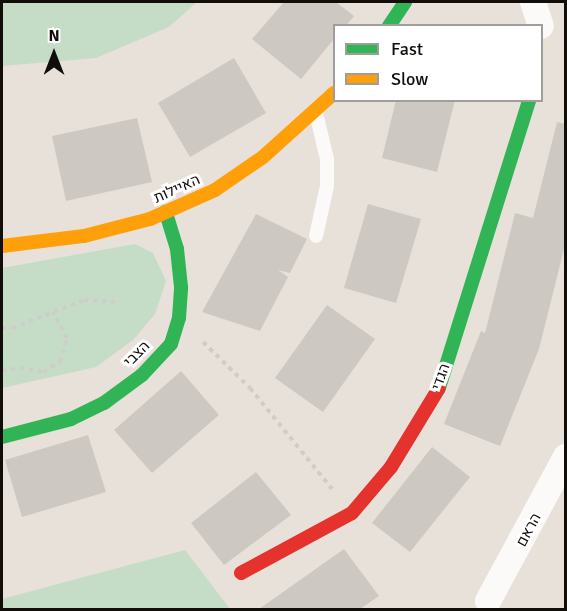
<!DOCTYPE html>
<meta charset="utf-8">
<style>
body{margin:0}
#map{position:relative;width:567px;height:611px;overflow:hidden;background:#e8e1d9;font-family:Signika,Heebo,sans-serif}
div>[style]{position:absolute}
.green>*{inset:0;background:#c5dcc7}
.building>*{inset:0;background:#cdc8c2}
.path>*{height:4px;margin-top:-2px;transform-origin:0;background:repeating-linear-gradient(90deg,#cecdca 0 4.5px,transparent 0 9px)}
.lane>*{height:14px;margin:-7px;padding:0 7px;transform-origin:7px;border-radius:7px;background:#fcfaf9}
.street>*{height:26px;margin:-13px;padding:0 13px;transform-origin:13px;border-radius:13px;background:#fcfaf9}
.fast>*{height:14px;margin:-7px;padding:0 7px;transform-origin:7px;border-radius:7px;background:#30b455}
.slow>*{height:14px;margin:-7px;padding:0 7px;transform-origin:7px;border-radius:7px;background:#ff9f0a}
.jam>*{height:14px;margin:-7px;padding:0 7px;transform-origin:7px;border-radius:7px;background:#e5322d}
span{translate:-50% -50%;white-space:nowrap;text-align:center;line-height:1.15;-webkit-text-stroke:6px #fff;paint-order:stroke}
.street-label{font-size:15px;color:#110d08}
.frame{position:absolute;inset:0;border:3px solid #110d08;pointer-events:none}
.legend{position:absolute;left:333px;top:24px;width:210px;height:78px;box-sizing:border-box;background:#fff;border:2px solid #a09e9c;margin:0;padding:8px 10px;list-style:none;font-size:18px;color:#110d08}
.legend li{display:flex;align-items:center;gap:12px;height:30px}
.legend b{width:30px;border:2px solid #a09e9c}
.north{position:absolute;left:24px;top:24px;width:60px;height:60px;-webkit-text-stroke:4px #fff;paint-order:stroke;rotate:0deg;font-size:16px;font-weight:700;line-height:24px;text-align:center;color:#110d08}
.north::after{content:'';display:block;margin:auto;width:21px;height:27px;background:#110d08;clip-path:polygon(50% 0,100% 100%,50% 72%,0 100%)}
</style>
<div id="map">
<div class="green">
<div style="clip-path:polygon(2px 2px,197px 2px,169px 27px,96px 58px,2px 66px)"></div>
<div style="clip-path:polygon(135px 244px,153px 253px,166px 281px,155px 314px,133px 340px,96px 367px,2px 388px,2px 268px)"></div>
<div style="clip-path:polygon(185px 550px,230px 609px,2px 609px,2px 599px)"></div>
</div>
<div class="building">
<div style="clip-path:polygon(284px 2px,336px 2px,354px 16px,346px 26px,334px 26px,334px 39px,301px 79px,252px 39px)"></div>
<div style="clip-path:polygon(234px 58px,266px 113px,190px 157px,158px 103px)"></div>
<div style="clip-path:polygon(396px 100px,455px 100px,437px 172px,382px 158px)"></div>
<div style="clip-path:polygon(137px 118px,152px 182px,66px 201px,52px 136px)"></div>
<div style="clip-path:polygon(557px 122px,566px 124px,566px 241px,539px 349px,500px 446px,444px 424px,481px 331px,485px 333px,515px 213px,533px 218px)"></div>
<div style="clip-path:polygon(368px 204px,421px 219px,396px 303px,344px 288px)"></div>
<div style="clip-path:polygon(256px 214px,307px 239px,290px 273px,278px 270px,288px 277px,260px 331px,202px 312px)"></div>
<div style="clip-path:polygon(327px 305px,375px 339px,323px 412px,275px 378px)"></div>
<div style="clip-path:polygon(181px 371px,219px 415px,152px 473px,114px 430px)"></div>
<div style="clip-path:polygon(88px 435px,106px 492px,22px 517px,5px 460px)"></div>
<div style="clip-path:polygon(432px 447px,470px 477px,410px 552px,372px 523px)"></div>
<div style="clip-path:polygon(256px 472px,291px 515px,224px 565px,191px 523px)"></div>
<div style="clip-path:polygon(344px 549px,379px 596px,360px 609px,259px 609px)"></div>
</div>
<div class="path">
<div style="left:2px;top:328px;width:10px"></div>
<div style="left:12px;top:328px;width:77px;rotate:-21.3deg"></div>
<div style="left:84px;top:300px;width:36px;rotate:3deg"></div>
<div style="left:203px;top:342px;width:66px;rotate:44.4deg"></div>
<div style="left:250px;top:388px;width:130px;rotate:50.9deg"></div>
<div style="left:2px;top:370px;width:18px;rotate:-6deg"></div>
<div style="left:20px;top:368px;width:23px;rotate:10deg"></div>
<div style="left:43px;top:372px;width:20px;rotate:-30deg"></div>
<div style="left:60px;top:362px;width:25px;rotate:-74deg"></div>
<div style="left:67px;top:338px;width:29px;rotate:-119deg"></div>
</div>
<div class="lane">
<div style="left:316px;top:113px;width:47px;rotate:76.6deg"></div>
<div style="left:327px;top:159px;width:27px;rotate:90deg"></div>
<div style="left:327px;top:186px;width:51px;rotate:102.4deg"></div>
</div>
<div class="street">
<div style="left:533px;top:2px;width:25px;rotate:72deg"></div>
<div style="left:488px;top:601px;width:164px;rotate:-61.6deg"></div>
</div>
<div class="fast">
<div style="left:389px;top:26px;width:29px;rotate:-56deg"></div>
<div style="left:439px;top:388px;width:302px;rotate:-72.6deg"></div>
<div style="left:2px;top:437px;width:71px;rotate:-14.6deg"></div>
<div style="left:71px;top:419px;width:37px;rotate:-26deg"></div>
<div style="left:104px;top:403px;width:47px;rotate:-36.4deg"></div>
<div style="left:142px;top:375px;width:42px;rotate:-46.9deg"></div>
<div style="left:171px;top:344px;width:27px;rotate:-73deg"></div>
<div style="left:179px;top:318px;width:31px;rotate:-86deg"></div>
<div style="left:181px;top:287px;width:38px;rotate:-96deg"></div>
<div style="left:177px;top:249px;width:39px;rotate:-107deg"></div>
</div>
<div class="slow">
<div style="left:2px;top:246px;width:83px;rotate:-7deg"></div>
<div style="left:84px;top:236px;width:68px;rotate:-14.4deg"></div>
<div style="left:150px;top:219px;width:71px;rotate:-24deg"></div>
<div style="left:215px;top:190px;width:58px;rotate:-34.5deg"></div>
<div style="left:263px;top:157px;width:96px;rotate:-42deg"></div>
</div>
<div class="jam">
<div style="left:241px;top:573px;width:126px;rotate:-28.4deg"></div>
<div style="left:352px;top:513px;width:60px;rotate:-49.7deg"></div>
<div style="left:391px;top:467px;width:92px;rotate:-58.7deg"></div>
</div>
<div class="street-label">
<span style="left:177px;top:189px;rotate:-24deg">האיילות</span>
<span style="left:137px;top:354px;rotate:-45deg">הצבי</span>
<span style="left:441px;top:377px;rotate:-70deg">הגדי</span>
<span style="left:529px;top:530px;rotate:-62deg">הראם</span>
</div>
<div class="frame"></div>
<ul class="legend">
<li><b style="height:8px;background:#30b455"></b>Fast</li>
<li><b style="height:8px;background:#ff9f0a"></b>Slow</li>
</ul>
<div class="north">N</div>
</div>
